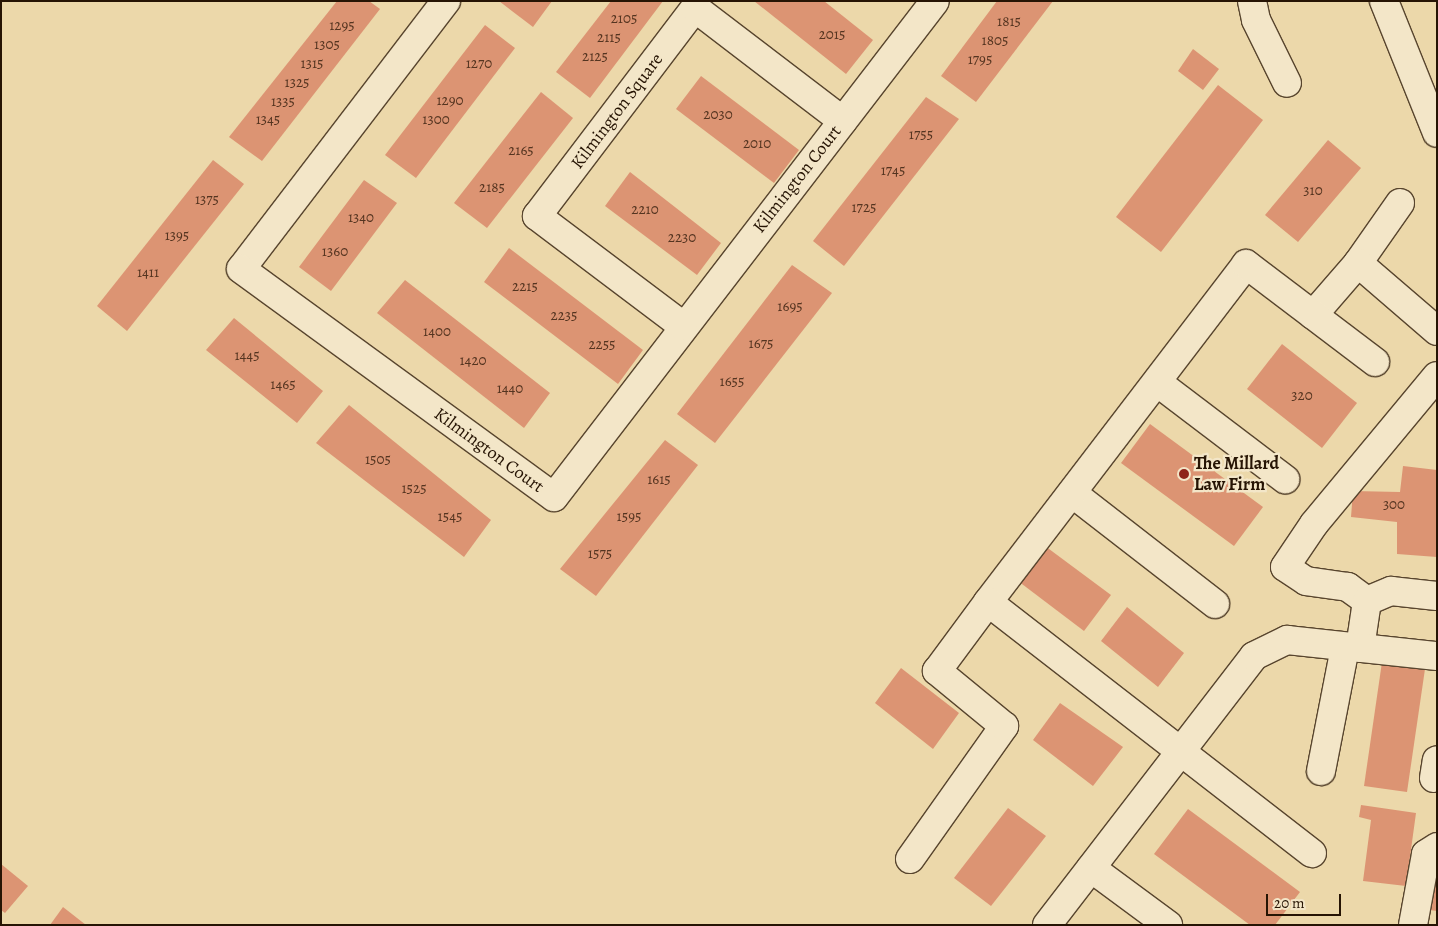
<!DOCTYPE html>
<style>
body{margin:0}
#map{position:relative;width:1438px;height:926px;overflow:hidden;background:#ecd8aa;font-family:Alegreya,serif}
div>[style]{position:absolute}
.building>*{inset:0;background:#dc9473}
.roads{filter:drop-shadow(1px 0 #58452e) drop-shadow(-1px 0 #58452e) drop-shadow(0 1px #58452e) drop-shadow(0 -1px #58452e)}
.minor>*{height:28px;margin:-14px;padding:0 14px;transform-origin:14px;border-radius:14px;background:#f3e6c8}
.dots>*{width:14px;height:14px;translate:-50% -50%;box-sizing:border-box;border:2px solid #f3e6c8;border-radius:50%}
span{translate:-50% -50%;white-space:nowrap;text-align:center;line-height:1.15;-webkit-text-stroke:4.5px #f3e6c8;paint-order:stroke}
.number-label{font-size:15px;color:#543420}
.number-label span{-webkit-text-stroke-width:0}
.street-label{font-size:18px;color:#261404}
.poi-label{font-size:18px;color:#261404;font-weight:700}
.left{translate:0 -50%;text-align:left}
.frame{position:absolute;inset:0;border:2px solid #261404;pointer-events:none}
.scale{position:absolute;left:1266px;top:894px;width:75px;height:22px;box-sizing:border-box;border:2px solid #261404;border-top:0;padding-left:6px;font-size:15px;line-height:18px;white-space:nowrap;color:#261404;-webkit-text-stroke:4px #f3e6c8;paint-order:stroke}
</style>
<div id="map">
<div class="building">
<div style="clip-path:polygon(337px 1px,369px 1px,380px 9px,262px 161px,229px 137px)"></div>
<div style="clip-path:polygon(499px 1px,552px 1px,533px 27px)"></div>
<div style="clip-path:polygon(611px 1px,663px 1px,590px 98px,556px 72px)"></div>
<div style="clip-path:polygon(754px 1px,824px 1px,873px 40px,846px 74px)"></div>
<div style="clip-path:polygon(997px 1px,1053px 1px,976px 102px,941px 76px)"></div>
<div style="clip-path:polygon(485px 25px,515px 48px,416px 178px,385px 155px)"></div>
<div style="clip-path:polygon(1193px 49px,1219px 69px,1203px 90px,1178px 71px)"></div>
<div style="clip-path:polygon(701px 76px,799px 150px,774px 183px,676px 109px)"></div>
<div style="clip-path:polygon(1218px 85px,1263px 120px,1161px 252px,1116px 217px)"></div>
<div style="clip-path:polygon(541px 92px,573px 118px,487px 228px,454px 203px)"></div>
<div style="clip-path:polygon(926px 97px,959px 119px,844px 266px,813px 241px)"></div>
<div style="clip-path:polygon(1328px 140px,1361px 168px,1298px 242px,1265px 215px)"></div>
<div style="clip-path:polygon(213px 160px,244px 184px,127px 331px,97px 306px)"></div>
<div style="clip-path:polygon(630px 172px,721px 243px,697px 275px,605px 206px)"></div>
<div style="clip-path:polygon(364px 180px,397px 203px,331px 291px,299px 267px)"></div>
<div style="clip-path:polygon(509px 248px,643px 350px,618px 384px,484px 282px)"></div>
<div style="clip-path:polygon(792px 265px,832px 293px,715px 443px,677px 414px)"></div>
<div style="clip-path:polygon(405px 280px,550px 393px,524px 428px,377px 313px)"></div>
<div style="clip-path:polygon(234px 318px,323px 391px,297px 423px,206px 350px)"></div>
<div style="clip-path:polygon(1282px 344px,1357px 403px,1322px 448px,1247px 389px)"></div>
<div style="clip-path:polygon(349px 405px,491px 520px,464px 557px,316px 443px)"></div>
<div style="clip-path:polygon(1150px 424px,1263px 507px,1234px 546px,1121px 463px)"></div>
<div style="clip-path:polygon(665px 440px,698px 465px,596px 596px,560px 569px)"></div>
<div style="clip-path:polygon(1403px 466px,1437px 470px,1437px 557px,1397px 554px,1397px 522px,1351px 517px,1353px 491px,1400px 492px)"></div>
<div style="clip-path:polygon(1045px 546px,1111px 595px,1084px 631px,1018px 581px)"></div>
<div style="clip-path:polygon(1127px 607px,1184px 653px,1158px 687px,1101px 641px)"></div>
<div style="clip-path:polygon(1382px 662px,1425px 669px,1407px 792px,1364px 786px)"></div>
<div style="clip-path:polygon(901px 668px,959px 713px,933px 749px,875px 703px)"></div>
<div style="clip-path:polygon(1060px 703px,1123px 747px,1093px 786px,1033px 740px)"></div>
<div style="clip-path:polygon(1361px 805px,1416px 813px,1406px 886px,1363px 881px,1371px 820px,1359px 817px)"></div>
<div style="clip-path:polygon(1008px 808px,1046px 836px,991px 906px,954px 878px)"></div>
<div style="clip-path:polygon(1188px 809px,1300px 892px,1275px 925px,1250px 925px,1154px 854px)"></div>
<div style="clip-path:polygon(1px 864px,28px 886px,5px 913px,1px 910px)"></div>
<div style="clip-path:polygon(1434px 873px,1437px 873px,1437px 911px,1429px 910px)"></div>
<div style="clip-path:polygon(63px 907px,86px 925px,50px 925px)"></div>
</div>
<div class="roads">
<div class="minor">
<div style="left:446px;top:1px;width:337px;rotate:127.4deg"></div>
<div style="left:241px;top:269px;width:387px;rotate:36.1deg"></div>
<div style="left:554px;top:497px;width:625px;rotate:-52.47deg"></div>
<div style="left:1252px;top:1px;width:19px;rotate:78deg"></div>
<div style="left:1256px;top:20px;width:70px;rotate:63.8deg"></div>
<div style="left:1384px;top:1px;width:142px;rotate:68.1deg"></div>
<div style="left:1400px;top:203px;width:73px;rotate:125deg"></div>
<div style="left:1358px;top:263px;width:104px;rotate:40.7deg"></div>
<div style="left:1313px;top:315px;width:69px;rotate:-49.1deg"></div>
<div style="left:683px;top:326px;width:183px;rotate:-143deg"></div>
<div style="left:537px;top:216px;width:261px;rotate:-52.8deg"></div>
<div style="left:695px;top:8px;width:186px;rotate:37.4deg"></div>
<div style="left:1157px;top:382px;width:161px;rotate:37.2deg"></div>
<div style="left:1072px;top:493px;width:181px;rotate:37.8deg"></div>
<div style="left:1367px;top:601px;width:24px;rotate:-144deg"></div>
<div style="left:1348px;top:587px;width:42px;rotate:-171.9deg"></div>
<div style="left:1306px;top:581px;width:25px;rotate:-146deg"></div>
<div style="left:1285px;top:567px;width:52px;rotate:-56deg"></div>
<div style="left:1314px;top:524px;width:192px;rotate:-50.3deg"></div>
<div style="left:1367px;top:601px;width:26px;rotate:-23deg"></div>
<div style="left:1391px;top:591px;width:46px;rotate:6.2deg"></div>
<div style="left:988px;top:602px;width:425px;rotate:-52.6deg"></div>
<div style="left:1246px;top:264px;width:162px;rotate:37.2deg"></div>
<div style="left:1360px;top:648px;width:48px;rotate:-81.5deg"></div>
<div style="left:1321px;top:771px;width:126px;rotate:-79deg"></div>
<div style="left:1434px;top:778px;width:18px;rotate:-81deg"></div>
<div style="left:910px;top:859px;width:163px;rotate:-54.7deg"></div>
<div style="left:1004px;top:726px;width:87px;rotate:-140.6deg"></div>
<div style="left:937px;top:671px;width:86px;rotate:-53.5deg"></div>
<div style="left:988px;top:602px;width:410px;rotate:37.8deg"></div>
<div style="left:1091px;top:868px;width:96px;rotate:36.5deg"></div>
<div style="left:1047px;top:925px;width:339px;rotate:-52.4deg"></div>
<div style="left:1254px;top:656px;width:37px;rotate:-26deg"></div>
<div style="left:1287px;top:640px;width:151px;rotate:6.1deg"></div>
<div style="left:1413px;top:925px;width:72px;rotate:-79.6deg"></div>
<div style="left:1426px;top:854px;width:13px;rotate:-32deg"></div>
</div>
</div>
<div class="dots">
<div style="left:1184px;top:474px;background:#8f2418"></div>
</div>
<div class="number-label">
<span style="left:624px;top:19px">2105</span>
<span style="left:1009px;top:22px">1815</span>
<span style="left:342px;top:26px">1295</span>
<span style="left:832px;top:35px">2015</span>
<span style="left:609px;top:38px">2115</span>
<span style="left:995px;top:41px">1805</span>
<span style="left:327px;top:45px">1305</span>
<span style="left:595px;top:57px">2125</span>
<span style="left:980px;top:60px">1795</span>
<span style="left:312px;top:64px">1315</span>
<span style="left:479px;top:64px">1270</span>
<span style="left:297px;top:83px">1325</span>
<span style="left:450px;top:101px">1290</span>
<span style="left:283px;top:102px">1335</span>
<span style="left:718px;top:115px">2030</span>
<span style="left:268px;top:120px">1345</span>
<span style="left:436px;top:120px">1300</span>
<span style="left:921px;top:135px">1755</span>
<span style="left:757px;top:144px">2010</span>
<span style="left:521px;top:151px">2165</span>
<span style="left:893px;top:171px">1745</span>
<span style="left:492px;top:188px">2185</span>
<span style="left:1313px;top:191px">310</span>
<span style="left:207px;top:200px">1375</span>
<span style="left:864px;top:208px">1725</span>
<span style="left:645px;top:210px">2210</span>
<span style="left:361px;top:218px">1340</span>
<span style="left:177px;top:236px">1395</span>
<span style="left:682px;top:238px">2230</span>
<span style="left:335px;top:252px">1360</span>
<span style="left:148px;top:273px">1411</span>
<span style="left:525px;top:287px">2215</span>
<span style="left:790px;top:307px">1695</span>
<span style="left:564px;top:316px">2235</span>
<span style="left:437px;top:332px">1400</span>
<span style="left:761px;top:344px">1675</span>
<span style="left:602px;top:345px">2255</span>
<span style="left:247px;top:356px">1445</span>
<span style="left:473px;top:361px">1420</span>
<span style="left:732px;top:382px">1655</span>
<span style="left:283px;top:385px">1465</span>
<span style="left:510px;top:389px">1440</span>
<span style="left:1302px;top:396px">320</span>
<span style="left:378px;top:460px">1505</span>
<span style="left:659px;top:480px">1615</span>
<span style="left:414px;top:489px">1525</span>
<span style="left:1394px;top:505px">300</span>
<span style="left:450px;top:517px">1545</span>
<span style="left:629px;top:517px">1595</span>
<span style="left:600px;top:554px">1575</span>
</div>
<div class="street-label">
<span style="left:617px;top:111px;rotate:-53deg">Kilmington Square</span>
<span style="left:797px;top:179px;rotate:-52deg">Kilmington Court</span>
<span style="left:489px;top:450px;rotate:36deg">Kilmington Court</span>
</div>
<div class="poi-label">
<span class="left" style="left:1194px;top:474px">The Millard<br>Law Firm</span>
</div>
<div class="frame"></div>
<div class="scale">20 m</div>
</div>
